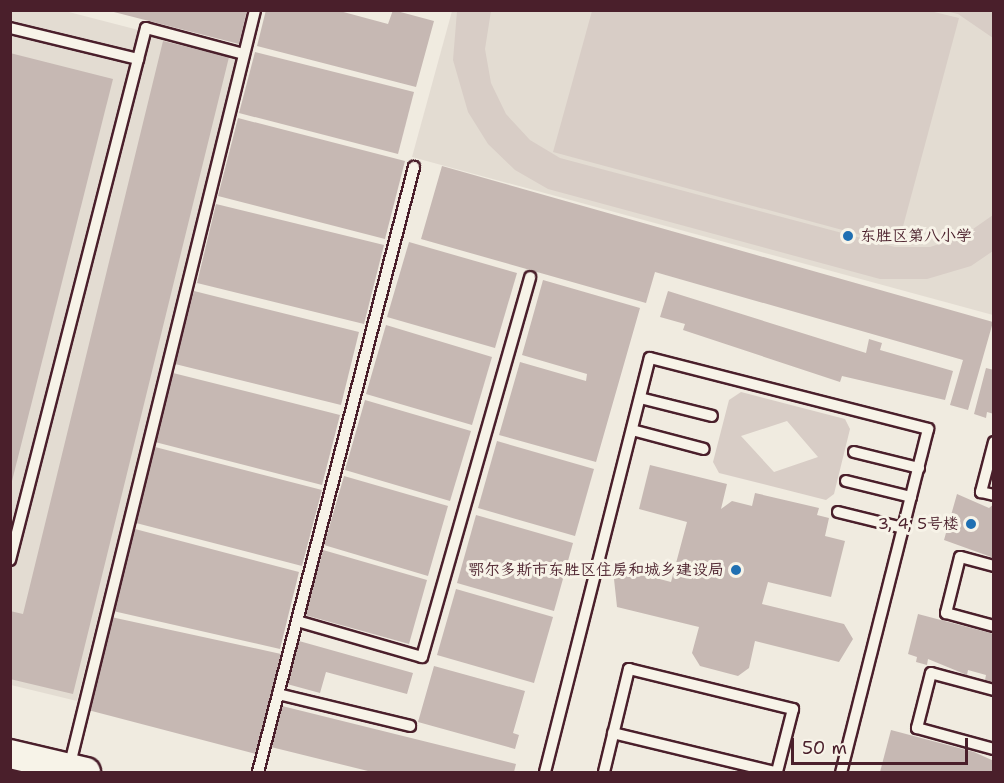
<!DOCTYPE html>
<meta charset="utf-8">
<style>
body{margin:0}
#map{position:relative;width:1004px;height:783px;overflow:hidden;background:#f0ebe0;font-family:"Shantell Sans","LXGW WenKai TC",sans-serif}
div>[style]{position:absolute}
.built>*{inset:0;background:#e3dcd2}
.green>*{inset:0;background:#d8cdc6}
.building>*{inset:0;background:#c6b8b3}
.roads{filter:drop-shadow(2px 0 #4a1f2b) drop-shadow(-2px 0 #4a1f2b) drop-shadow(0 2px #4a1f2b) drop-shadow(0 -2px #4a1f2b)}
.lane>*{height:10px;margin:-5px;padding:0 5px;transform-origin:5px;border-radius:5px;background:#f7f3e8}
.secondary>*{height:28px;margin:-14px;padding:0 14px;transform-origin:14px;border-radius:14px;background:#f7f3e8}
.dots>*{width:16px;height:16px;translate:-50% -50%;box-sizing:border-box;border:3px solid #f7f3e8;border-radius:50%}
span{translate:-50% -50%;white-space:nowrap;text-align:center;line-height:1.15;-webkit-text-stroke:6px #f7f3e8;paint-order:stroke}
.poi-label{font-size:16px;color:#4a1f2b}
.left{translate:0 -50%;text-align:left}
.right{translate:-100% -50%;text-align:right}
.frame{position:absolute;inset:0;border:12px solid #4a1f2b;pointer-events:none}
.scale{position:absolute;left:791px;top:738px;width:177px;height:27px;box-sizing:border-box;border:3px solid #4a1f2b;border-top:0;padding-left:8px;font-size:18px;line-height:21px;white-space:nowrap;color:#4a1f2b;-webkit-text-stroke:4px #f7f3e8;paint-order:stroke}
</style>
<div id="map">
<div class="built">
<div style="clip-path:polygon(11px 11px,65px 11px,239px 56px,77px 701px,11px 685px)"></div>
<div style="clip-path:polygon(452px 11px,993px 11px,993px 315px,412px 157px)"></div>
</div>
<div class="green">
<div style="clip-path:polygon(457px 11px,491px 11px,485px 49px,491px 83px,506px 114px,530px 140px,560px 158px,895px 247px,930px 247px,963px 236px,993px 215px,993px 251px,971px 266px,927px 279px,880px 279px,548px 189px,515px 170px,488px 144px,468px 112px,453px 60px)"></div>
<div style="clip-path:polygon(930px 11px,959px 18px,898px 245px,553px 152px,592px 11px)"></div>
<div style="clip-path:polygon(945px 11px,993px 11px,993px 38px,958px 14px)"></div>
<div style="clip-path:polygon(evenodd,741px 392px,845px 419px,850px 429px,834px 494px,826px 500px,719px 473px,713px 462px,729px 400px,741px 392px,787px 421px,818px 457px,774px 472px,741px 436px,787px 421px)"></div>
</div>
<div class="building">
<div style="clip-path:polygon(106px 10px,247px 10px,239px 44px)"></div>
<div style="clip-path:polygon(266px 10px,336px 10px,388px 24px,393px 10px,434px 21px,416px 87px,257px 46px)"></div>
<div style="clip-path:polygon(163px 41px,229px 57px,73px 694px,10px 679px,10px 611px,23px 614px)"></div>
<div style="clip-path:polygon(255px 52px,414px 92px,398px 154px,239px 113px)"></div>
<div style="clip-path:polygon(10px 53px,113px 79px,11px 485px,10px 485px)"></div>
<div style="clip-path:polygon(238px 118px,405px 161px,385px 239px,218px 196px)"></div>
<div style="clip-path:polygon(442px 166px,993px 322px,968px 410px,950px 405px,963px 360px,655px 272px,646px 303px,421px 239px)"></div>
<div style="clip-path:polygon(216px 204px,384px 245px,364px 324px,197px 283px)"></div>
<div style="clip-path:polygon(409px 242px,517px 273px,495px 348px,387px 317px)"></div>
<div style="clip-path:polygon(543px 280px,640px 308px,596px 462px,499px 435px,520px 362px,586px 381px,587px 374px,522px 355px)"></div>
<div style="clip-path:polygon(194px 291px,359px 332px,341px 405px,175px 364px)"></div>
<div style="clip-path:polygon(668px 291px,866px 353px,869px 339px,882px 343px,880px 350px,953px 371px,945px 400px,842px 376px,840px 382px,683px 330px,685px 324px,660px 317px)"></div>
<div style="clip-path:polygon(386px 325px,492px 357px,472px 425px,366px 394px)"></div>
<div style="clip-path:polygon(986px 368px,994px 370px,994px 414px,987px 412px,986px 418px,974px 414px)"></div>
<div style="clip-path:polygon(173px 373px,340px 415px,322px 485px,155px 442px)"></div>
<div style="clip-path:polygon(365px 400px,471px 431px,450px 501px,345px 470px)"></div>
<div style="clip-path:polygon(497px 441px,594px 469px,575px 536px,478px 508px)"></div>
<div style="clip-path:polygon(155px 447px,322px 490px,302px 566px,136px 523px)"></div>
<div style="clip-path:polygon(650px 465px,727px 484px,721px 509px,732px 501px,752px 506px,755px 493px,819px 508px,817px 515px,829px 518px,825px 536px,845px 541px,831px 597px,768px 582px,762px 604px,844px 624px,853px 639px,839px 662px,755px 641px,749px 668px,738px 676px,700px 666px,692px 653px,699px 627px,617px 607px,614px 579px,629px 571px,671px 582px,687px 522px,639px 509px)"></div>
<div style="clip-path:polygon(344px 476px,448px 506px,428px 576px,324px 545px)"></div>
<div style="clip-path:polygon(957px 494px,989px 508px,994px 504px,994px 558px,944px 540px)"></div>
<div style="clip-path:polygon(476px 515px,573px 543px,554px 611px,457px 583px)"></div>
<div style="clip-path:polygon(135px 529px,299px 572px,280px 649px,113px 611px)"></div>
<div style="clip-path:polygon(323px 550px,427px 580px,409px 644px,305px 615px)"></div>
<div style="clip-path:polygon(456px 589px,553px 617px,534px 683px,437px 655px)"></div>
<div style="clip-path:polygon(918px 614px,994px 634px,994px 682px,985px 680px,986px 675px,968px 670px,967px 675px,928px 659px,927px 665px,916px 662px,917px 657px,908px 654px)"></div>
<div style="clip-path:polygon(111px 617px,281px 654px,256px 754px,88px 710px)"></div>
<div style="clip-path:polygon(299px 641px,413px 673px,407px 694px,326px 672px,320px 693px,287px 684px)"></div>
<div style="clip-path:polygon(434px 666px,525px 691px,513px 733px,519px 735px,515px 749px,418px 722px)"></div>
<div style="clip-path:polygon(282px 706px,516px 764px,514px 772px,372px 772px,271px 747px)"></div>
<div style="clip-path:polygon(891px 730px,974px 752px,994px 761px,994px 772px,880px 772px)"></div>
</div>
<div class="roads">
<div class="lane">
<div style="left:10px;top:28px;width:132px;rotate:13.6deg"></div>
<div style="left:640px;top:398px;width:74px;rotate:14deg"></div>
<div style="left:632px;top:430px;width:74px;rotate:14.8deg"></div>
<div style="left:994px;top:442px;width:52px;rotate:104.6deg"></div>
<div style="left:981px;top:492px;width:13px;rotate:13deg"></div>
<div style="left:854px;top:452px;width:67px;rotate:13.8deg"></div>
<div style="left:846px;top:481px;width:67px;rotate:13.8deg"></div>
<div style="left:838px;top:512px;width:67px;rotate:13.8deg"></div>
<div style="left:10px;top:560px;width:549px;rotate:-75.66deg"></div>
<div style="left:146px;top:28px;width:101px;rotate:14.9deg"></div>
<div style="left:994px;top:566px;width:35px;rotate:-165deg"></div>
<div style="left:960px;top:557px;width:58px;rotate:104deg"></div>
<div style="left:946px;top:613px;width:50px;rotate:15.2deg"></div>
<div style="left:297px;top:621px;width:130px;rotate:16.1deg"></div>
<div style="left:422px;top:657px;width:395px;rotate:-74.1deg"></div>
<div style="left:994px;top:690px;width:65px;rotate:-164.9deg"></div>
<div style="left:931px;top:673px;width:57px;rotate:104.3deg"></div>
<div style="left:917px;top:728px;width:80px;rotate:15.3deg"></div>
<div style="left:278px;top:694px;width:136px;rotate:13.6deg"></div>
<div style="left:613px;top:733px;width:166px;rotate:13.6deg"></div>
<div style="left:69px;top:768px;width:780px;rotate:-76.21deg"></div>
<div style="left:258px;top:772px;width:625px;rotate:-75.54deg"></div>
<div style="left:545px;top:772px;width:427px;rotate:-75.8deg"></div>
<div style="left:650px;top:358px;width:287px;rotate:14.3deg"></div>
<div style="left:928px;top:429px;width:354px;rotate:104.2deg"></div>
<div style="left:604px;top:772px;width:106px;rotate:-76.4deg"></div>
<div style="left:629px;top:669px;width:169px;rotate:13.7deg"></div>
<div style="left:793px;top:709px;width:65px;rotate:104.3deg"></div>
</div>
<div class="secondary">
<div style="left:10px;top:754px;width:78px;rotate:13.3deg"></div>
</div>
</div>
<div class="dots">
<div style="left:848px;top:236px;background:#1f6fb2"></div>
<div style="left:971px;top:524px;background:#1f6fb2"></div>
<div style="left:736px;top:570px;background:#1f6fb2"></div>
</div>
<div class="poi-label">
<span class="left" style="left:860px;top:236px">东胜区第八小学</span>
<span class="right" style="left:959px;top:524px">3, 4, 5号楼</span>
<span class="right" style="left:724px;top:570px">鄂尔多斯市东胜区住房和城乡建设局</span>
</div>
<div class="frame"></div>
<div class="scale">50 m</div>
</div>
